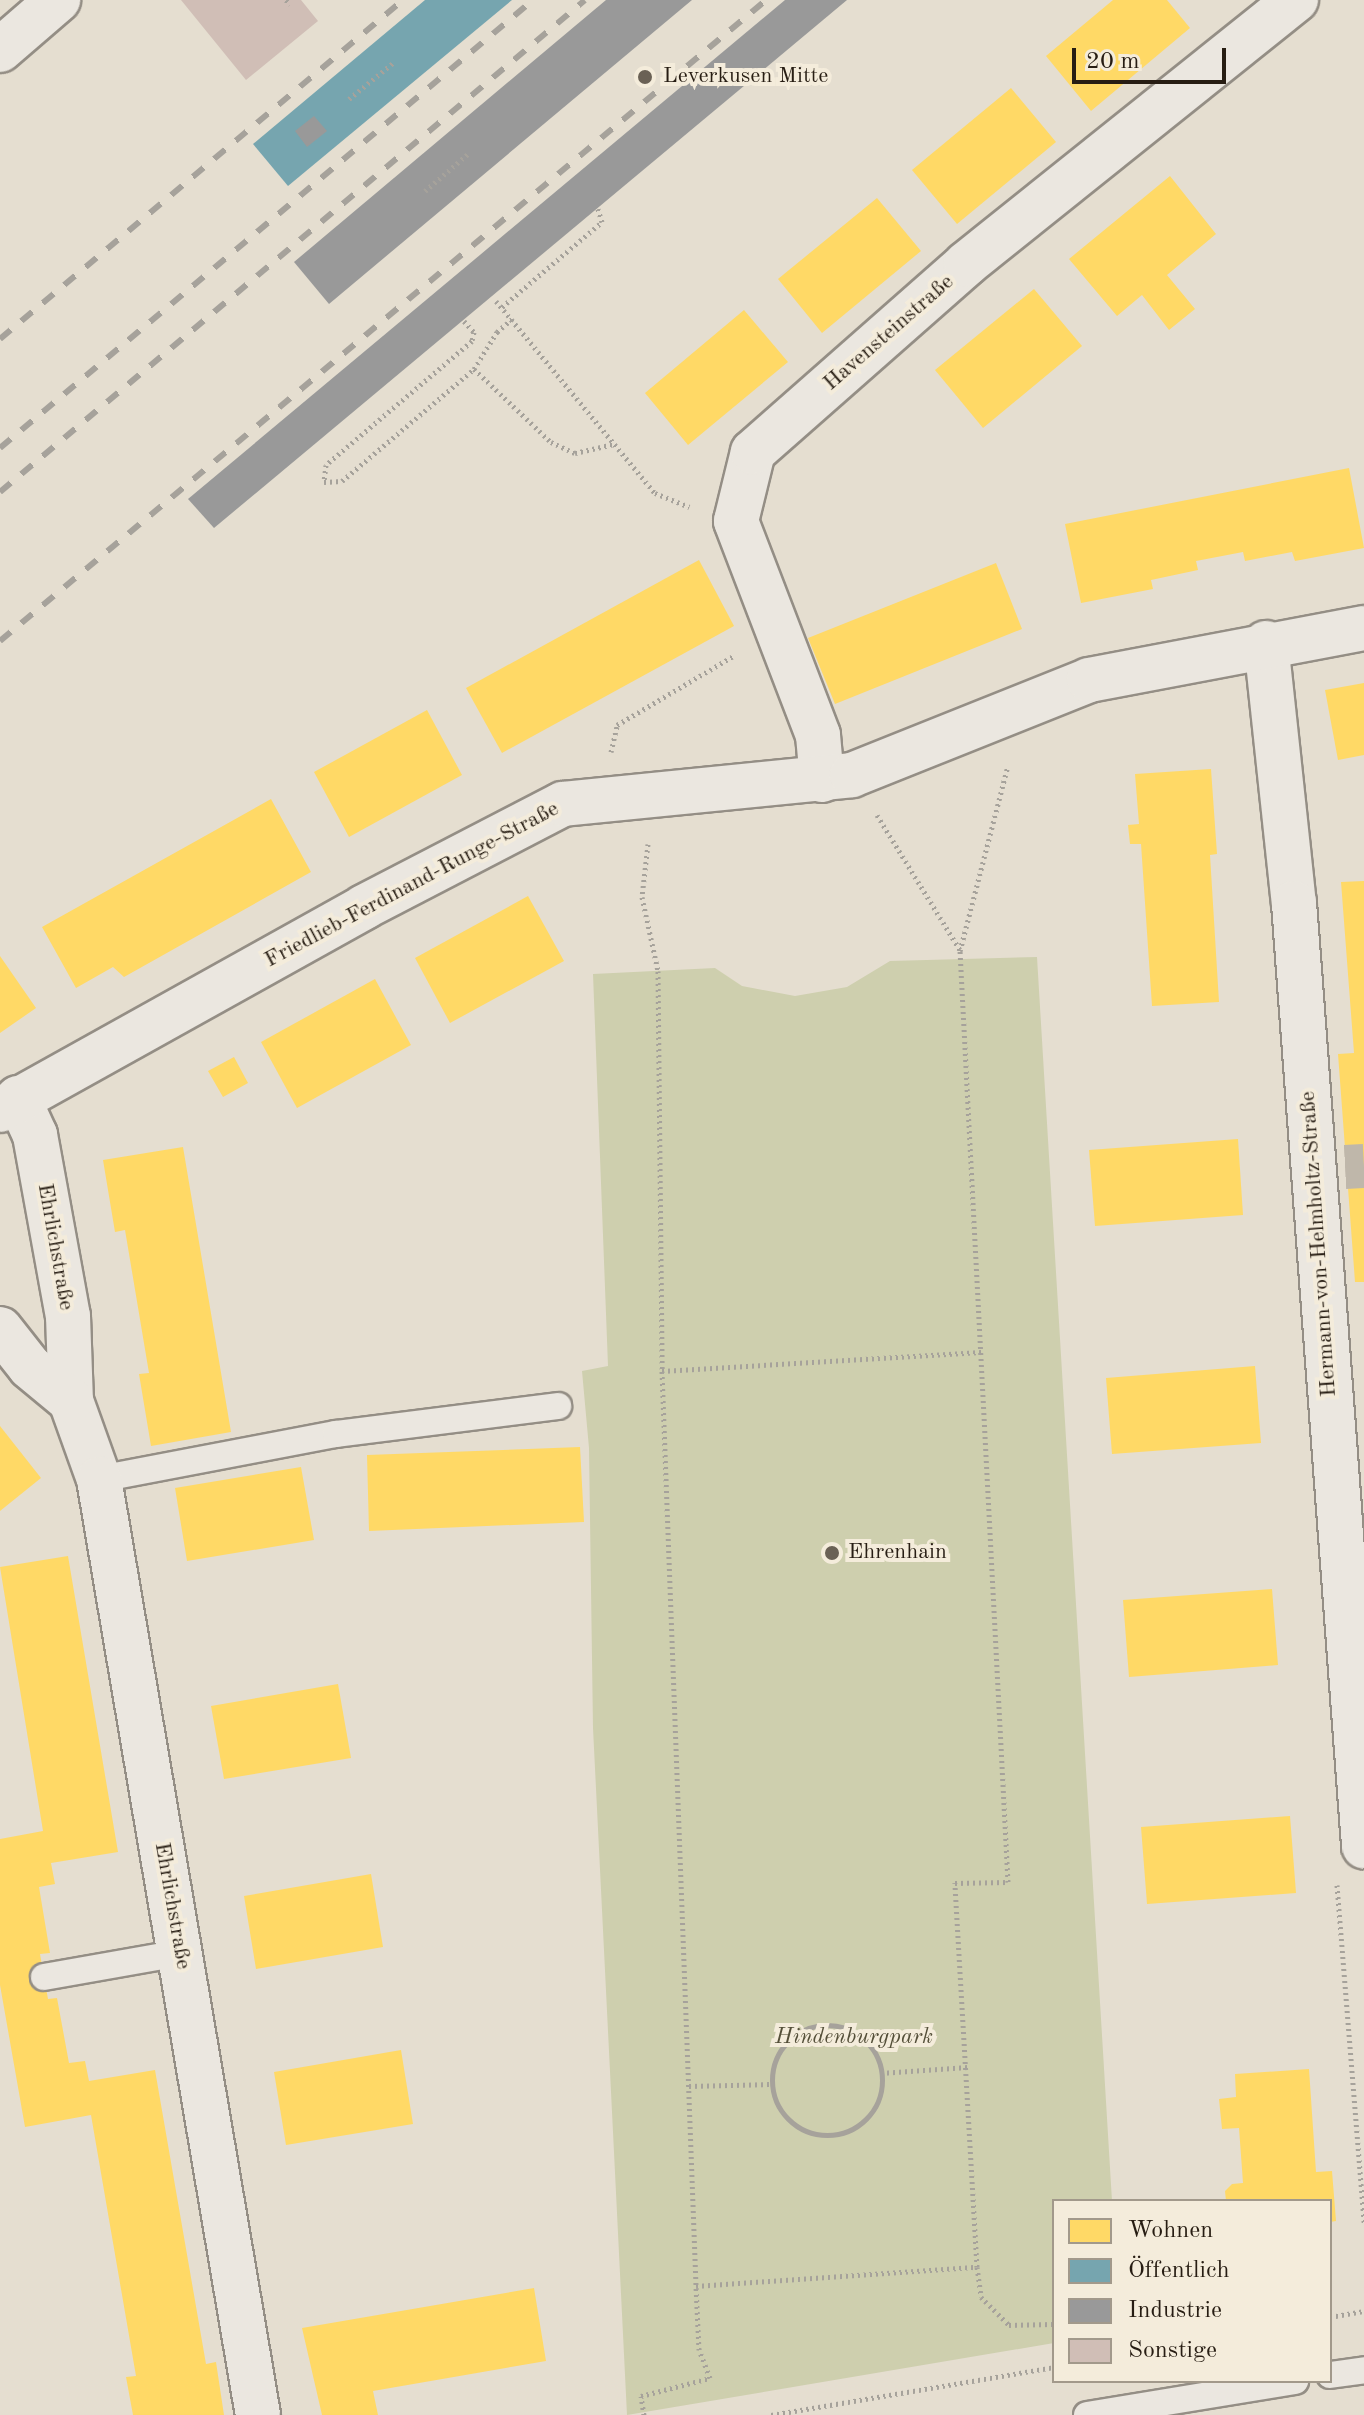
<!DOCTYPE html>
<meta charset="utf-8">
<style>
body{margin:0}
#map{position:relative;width:1364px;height:2415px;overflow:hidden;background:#e5ded0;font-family:"Old Standard TT",serif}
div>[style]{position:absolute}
.green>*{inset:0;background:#cecfae}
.homes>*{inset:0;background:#ffd966}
.public>*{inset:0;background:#76a5af}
.industry>*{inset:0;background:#999}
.building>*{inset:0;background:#d0beb6}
.minor-tunnel>*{height:44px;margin-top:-22px;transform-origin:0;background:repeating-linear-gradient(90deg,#bfb7aa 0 44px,transparent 0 66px)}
.path>*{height:5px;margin-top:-2.5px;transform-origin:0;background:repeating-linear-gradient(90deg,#a6a29b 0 2px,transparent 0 6px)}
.path>.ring{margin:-2.5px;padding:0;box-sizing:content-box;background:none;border:5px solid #a6a29b;border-radius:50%}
.roads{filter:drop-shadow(2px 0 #948e85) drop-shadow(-2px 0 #948e85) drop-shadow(0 2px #948e85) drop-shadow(0 -2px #948e85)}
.service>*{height:26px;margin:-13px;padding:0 13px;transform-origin:13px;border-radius:13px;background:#ebe7e0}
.minor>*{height:44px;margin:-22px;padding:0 22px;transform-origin:22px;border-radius:22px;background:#ebe7e0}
.rail>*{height:6px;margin-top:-3px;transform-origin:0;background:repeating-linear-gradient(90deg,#a6a29b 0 14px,transparent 0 28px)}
.dots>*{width:22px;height:22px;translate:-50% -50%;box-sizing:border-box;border:4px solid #f4ecdb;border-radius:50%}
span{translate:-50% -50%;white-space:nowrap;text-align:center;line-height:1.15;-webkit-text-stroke:8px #f4ecdb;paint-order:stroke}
.poi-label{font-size:22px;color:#271d13}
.left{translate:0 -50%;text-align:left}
.street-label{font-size:22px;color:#271d13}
.park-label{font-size:22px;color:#544f39;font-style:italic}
.legend{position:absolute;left:1052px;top:2199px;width:280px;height:184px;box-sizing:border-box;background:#f4ecdb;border:2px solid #a2998b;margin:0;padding:10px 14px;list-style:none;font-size:24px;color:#271d13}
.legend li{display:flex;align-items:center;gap:16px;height:40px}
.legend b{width:40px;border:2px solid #a2998b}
.scale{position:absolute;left:1072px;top:48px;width:154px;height:36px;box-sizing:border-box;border:4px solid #271d13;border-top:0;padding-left:10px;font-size:24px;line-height:28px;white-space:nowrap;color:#271d13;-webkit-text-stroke:6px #f4ecdb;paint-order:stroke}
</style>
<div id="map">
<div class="green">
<div style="clip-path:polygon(1037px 957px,1112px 2201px,1054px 2201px,1054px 2343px,627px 2415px,593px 1728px,589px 1448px,582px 1371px,608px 1366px,593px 974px,715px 968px,742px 986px,795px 996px,847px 987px,890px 961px)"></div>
</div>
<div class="homes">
<div style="clip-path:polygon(1113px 0,1167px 0,1190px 28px,1091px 111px,1046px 56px)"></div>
<div style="clip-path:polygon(1011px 88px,1056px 142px,957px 224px,912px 170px)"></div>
<div style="clip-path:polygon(1170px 176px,1216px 234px,1167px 275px,1195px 309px,1169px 330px,1142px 295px,1117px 316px,1069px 259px)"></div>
<div style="clip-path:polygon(877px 198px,921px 251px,822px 333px,778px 279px)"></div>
<div style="clip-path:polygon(1034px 289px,1082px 346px,983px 428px,935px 370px)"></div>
<div style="clip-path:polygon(744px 310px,788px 362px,688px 445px,645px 393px)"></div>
<div style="clip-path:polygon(1349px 468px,1364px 548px,1295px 561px,1292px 552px,1245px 561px,1243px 552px,1196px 561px,1198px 570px,1151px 580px,1153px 589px,1081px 603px,1065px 524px)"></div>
<div style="clip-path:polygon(699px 560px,734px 626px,502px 753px,466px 688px)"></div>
<div style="clip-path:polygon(996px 563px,1022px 629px,835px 704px,808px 638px)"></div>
<div style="clip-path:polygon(1364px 683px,1364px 755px,1338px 760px,1325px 690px)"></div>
<div style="clip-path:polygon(427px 710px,462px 775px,349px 837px,314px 772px)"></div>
<div style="clip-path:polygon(1211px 769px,1217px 854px,1210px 855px,1219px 1002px,1152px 1006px,1141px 844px,1130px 844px,1128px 825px,1139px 824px,1135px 774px)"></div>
<div style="clip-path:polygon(271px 799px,311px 872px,124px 977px,113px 967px,76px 988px,42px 927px)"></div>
<div style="clip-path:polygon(1364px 881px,1364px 1282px,1355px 1282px,1338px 1054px,1354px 1053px,1341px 882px)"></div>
<div style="clip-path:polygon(528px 896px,564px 961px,450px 1023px,415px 958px)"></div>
<div style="clip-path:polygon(0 956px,36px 1008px,0 1033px)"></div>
<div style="clip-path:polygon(375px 979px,411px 1045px,297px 1108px,261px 1042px)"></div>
<div style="clip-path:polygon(234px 1057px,248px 1083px,223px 1097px,208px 1071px)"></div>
<div style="clip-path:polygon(1238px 1139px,1243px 1215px,1095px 1226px,1089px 1150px)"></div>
<div style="clip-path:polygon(183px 1147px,231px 1432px,151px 1446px,139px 1374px,149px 1373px,125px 1230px,115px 1232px,103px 1160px)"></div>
<div style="clip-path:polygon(1255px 1366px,1261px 1443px,1112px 1454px,1106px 1378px)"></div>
<div style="clip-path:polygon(0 1426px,41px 1478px,0 1511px)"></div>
<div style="clip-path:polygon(580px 1447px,584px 1522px,369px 1531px,367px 1455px)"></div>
<div style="clip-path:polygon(301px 1467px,314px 1540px,187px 1561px,175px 1488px)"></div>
<div style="clip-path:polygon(68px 1556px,118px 1852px,51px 1863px,55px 1884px,39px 1887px,50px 1953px,40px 1954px,44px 1977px,48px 1999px,57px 1998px,69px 2063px,85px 2061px,89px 2081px,155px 2070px,206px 2364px,216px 2362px,224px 2415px,133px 2415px,126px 2377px,136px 2376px,91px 2115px,25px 2127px,0 1985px,0 1839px,43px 1831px,0 1567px)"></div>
<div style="clip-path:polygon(1272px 1589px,1278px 1665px,1129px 1677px,1123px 1600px)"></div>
<div style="clip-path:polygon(338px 1684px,351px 1758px,224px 1779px,211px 1706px)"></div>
<div style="clip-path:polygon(1290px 1816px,1296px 1893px,1147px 1904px,1141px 1827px)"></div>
<div style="clip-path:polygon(371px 1874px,383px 1947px,256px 1969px,244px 1896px)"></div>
<div style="clip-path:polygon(401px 2050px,413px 2124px,286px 2145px,274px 2072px)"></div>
<div style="clip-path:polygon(1309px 2069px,1316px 2172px,1332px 2171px,1336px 2221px,1330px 2222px,1330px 2201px,1226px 2201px,1225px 2191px,1232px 2184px,1243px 2183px,1239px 2128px,1222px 2129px,1219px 2099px,1236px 2097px,1235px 2074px)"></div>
<div style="clip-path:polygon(534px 2288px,546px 2361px,373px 2391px,378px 2415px,322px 2415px,302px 2328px)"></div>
</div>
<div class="public">
<div style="clip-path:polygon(425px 0,512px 0,288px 186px,253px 144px)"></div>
</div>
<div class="industry">
<div style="clip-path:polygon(606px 0,692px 0,329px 304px,294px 262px)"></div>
<div style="clip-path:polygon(785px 0,847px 0,214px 528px,188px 499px)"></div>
<div style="clip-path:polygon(314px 116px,327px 131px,307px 147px,295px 131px)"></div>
</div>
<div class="building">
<div style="clip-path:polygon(181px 0,301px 0,318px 21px,246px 80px)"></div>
</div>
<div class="minor-tunnel">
<div style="left:1345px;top:1167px;width:19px;rotate:-3deg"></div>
</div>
<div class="path">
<div style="left:286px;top:0;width:6px;rotate:51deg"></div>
<div style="left:349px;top:99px;width:57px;rotate:-39.3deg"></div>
<div style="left:425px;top:191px;width:58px;rotate:-40.8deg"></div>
<div style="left:496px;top:301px;width:249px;rotate:50.4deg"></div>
<div style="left:655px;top:493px;width:37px;rotate:22deg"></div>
<div style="left:502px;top:307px;width:131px;rotate:-40.4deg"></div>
<div style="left:602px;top:222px;width:14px;rotate:-107deg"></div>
<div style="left:464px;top:321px;width:15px;rotate:48deg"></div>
<div style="left:474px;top:332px;width:9px;rotate:103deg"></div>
<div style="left:472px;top:341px;width:192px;rotate:139.7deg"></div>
<div style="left:326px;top:465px;width:17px;rotate:97deg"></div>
<div style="left:324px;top:482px;width:18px;rotate:-3deg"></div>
<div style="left:342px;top:481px;width:173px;rotate:-40.3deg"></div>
<div style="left:474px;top:369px;width:106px;rotate:43.5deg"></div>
<div style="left:551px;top:442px;width:26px;rotate:25deg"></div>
<div style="left:575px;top:453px;width:40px;rotate:-13deg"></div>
<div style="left:474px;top:369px;width:44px;rotate:-58.1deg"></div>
<div style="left:497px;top:332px;width:20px;rotate:-41deg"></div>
<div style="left:611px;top:752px;width:28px;rotate:-77deg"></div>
<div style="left:617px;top:725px;width:137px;rotate:-30.7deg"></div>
<div style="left:877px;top:815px;width:158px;rotate:58.4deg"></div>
<div style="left:648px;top:844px;width:53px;rotate:96.5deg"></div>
<div style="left:642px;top:897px;width:76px;rotate:77.8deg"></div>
<div style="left:658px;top:971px;width:400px;rotate:89.4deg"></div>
<div style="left:662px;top:1371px;width:916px;rotate:87.87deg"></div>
<div style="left:696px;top:2286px;width:282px;rotate:-3.9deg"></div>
<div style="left:977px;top:2267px;width:385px;rotate:-93.3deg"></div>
<div style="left:955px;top:1883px;width:53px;rotate:-1.1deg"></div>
<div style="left:1008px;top:1882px;width:932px;rotate:-92.95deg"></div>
<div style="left:960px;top:951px;width:191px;rotate:-75.5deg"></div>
<div style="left:662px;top:1371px;width:320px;rotate:-3.4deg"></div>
<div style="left:1337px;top:1885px;width:339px;rotate:85.4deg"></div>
<div class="ring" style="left:772px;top:2025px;width:105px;height:105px"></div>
<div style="left:881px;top:2073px;width:87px;rotate:-3.9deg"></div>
<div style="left:689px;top:2086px;width:80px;rotate:-1.4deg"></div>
<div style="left:977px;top:2267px;width:30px;rotate:82deg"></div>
<div style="left:981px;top:2297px;width:40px;rotate:45deg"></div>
<div style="left:1009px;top:2325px;width:45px;rotate:-1.3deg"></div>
<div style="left:1330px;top:2317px;width:35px;rotate:-10deg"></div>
<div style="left:644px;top:2415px;width:19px;rotate:-99deg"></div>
<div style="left:641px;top:2396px;width:71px;rotate:-14.6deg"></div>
<div style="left:710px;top:2378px;width:30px;rotate:-111deg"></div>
<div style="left:699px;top:2350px;width:64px;rotate:-92.7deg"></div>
<div style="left:771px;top:2415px;width:287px;rotate:-9.6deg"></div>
</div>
<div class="roads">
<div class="service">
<div style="left:99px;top:1479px;width:241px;rotate:-10.8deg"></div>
<div style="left:336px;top:1434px;width:224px;rotate:-7.2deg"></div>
<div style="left:44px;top:1977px;width:138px;rotate:-10deg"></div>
<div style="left:1330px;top:2375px;width:34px;rotate:-8deg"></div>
<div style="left:1087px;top:2415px;width:211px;rotate:-9.3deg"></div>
</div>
<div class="minor">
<div style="left:0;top:50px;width:77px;rotate:-40.8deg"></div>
<div style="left:1266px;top:643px;width:262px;rotate:83.9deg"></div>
<div style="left:1294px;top:903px;width:946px;rotate:85.75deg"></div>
<div style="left:822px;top:780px;width:45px;rotate:-95.1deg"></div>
<div style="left:818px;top:735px;width:229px;rotate:-111deg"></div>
<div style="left:736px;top:521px;width:71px;rotate:-76.2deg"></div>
<div style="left:753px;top:452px;width:284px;rotate:-41.4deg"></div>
<div style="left:966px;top:264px;width:423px;rotate:-38.7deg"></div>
<div style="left:18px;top:1098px;width:41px;rotate:65.3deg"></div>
<div style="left:35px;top:1135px;width:184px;rotate:79.7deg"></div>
<div style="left:68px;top:1316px;width:85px;rotate:88deg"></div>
<div style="left:71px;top:1401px;width:83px;rotate:70.3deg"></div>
<div style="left:99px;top:1479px;width:949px;rotate:80.36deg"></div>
<div style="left:0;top:1110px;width:417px;rotate:-29.1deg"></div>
<div style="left:364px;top:907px;width:224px;rotate:-27.4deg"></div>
<div style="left:563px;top:804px;width:290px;rotate:-5.7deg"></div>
<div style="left:852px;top:775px;width:255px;rotate:-21.8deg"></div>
<div style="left:1089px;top:680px;width:280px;rotate:-10.7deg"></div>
<div style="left:0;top:1329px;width:48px;rotate:51.7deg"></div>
<div style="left:30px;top:1367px;width:53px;rotate:39.7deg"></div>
</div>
</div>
<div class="rail">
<div style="left:0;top:339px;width:527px;rotate:-40.07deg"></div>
<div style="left:0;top:448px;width:696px;rotate:-40.05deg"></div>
<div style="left:0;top:492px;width:764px;rotate:-40.06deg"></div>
<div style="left:0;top:641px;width:999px;rotate:-39.92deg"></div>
</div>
<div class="dots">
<div style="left:645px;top:77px;background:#6a6155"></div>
<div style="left:832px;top:1553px;background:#6a6155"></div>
</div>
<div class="poi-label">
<span class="left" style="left:663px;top:77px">Leverkusen Mitte</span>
<span class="left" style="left:848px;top:1553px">Ehrenhain</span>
</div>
<div class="street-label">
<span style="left:889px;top:333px;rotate:-41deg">Havensteinstraße</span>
<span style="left:412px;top:885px;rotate:-28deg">Friedlieb-Ferdinand-Runge-Straße</span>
<span style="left:1319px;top:1244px;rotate:-94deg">Hermann-von-Helmholtz-Straße</span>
<span style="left:55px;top:1247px;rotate:80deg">Ehrlichstraße</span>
<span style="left:172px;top:1906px;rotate:80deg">Ehrlichstraße</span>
</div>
<div class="park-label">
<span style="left:854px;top:2038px">Hindenburgpark</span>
</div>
<ul class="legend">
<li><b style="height:22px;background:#ffd966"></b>Wohnen</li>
<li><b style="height:22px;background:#76a5af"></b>Öffentlich</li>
<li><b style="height:22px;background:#999"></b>Industrie</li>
<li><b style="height:22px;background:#d0beb6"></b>Sonstige</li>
</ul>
<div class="scale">20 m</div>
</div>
